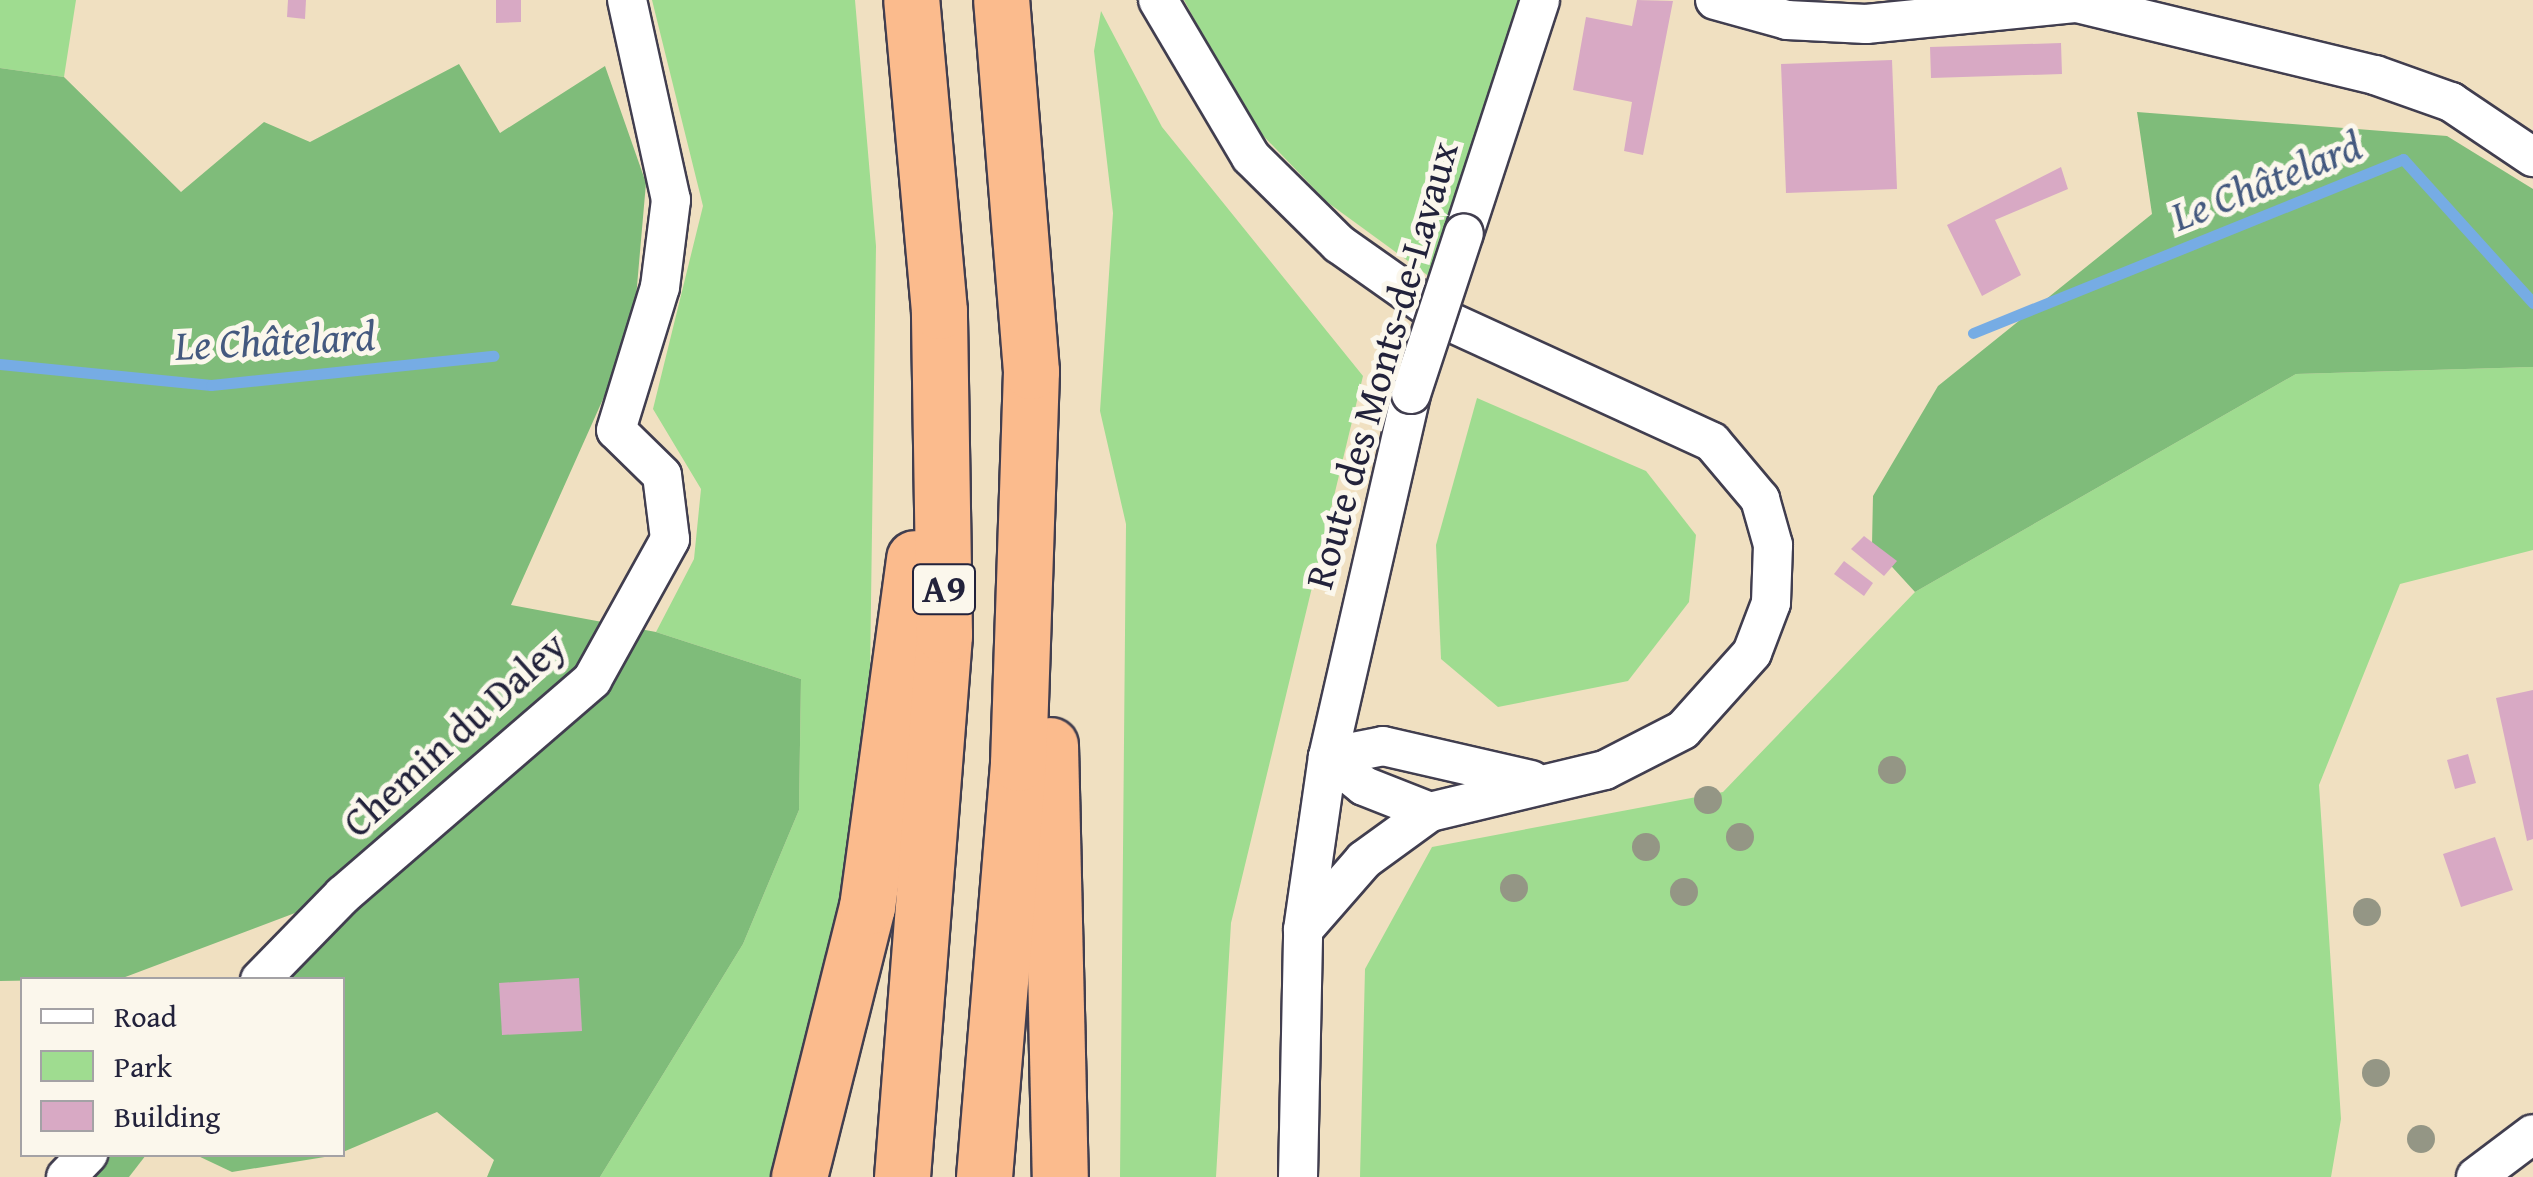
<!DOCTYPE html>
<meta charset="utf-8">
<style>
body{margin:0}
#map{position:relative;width:2533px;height:1177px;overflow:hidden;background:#f0e0c1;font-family:"Gentium Book Plus",serif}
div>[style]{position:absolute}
.green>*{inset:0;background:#9fdc90}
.forest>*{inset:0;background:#7fbc7a}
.stream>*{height:11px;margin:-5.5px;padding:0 5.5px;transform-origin:5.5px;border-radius:5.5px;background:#76ace4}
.building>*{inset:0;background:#d8a9c4}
.roads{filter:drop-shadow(2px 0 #413e4f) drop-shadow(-2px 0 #413e4f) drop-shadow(0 2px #413e4f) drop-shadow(0 -2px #413e4f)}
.minor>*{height:38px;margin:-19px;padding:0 19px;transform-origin:19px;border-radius:19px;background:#fff}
.highway>*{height:55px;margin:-27.5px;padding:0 27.5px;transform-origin:27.5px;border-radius:27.5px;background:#fbbb8d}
.bridges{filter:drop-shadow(2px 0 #413e4f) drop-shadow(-2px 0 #413e4f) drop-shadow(0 2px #413e4f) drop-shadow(0 -2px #413e4f)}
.minor-bridge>*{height:38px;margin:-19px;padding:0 19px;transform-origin:19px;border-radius:19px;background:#fff}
.trees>*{width:28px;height:28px;margin:-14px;border-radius:50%;background:#949685}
span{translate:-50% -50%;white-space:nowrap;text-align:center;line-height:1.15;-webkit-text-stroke:10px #fbf7ec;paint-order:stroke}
.shield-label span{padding:2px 8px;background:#fbf7ec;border:2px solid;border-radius:8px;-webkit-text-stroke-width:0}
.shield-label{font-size:38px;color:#22223b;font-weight:700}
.street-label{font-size:40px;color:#22223b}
.water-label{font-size:42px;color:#44597f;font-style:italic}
.legend{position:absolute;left:20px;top:977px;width:325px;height:180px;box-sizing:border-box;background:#fbf7ec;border:2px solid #a4a2a5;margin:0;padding:12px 18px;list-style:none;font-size:30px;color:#22223b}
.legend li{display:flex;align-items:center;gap:20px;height:50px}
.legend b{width:50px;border:2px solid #a4a2a5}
</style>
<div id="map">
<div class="green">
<div style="clip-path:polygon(0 0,76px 0,64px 77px,0 68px)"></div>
<div style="clip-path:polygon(652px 0,855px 0,876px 246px,870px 675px,836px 919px,771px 1177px,600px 1177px,743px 944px,799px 810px,801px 679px,656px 632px,694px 559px,701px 489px,653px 409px,703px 206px)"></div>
<div style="clip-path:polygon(1184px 0,1540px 0,1445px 288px,1327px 202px,1249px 121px)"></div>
<div style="clip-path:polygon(1101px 11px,1162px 127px,1363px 376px,1231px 923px,1216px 1177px,1120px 1177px,1126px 524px,1100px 411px,1113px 213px,1094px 51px)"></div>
<div style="clip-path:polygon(2533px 367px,2533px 550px,2400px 584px,2319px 785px,2341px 1119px,2331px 1177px,1360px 1177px,1365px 969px,1432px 847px,1723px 792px,1915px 592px,2296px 374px)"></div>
<div style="clip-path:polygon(1477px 398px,1646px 471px,1696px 535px,1689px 602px,1628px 681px,1498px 707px,1441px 659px,1436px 545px)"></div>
</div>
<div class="forest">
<div style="clip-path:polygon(459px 64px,500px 133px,605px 66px,646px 183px,633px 332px,511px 605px,656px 632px,801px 679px,799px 810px,743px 944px,600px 1177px,487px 1177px,494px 1160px,437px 1112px,343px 1152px,342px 980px,260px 979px,340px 896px,120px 979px,0 981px,0 68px,64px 77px,181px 192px,264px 122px,310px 142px)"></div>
<div style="clip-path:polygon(2137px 112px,2447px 136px,2533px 189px,2533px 367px,2296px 374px,1915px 592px,1872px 545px,1873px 496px,1938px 386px,2152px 214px)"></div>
<div style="clip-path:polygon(88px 1155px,146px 1155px,129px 1177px,66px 1177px)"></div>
<div style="clip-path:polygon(196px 1155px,337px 1155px,232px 1172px)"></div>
</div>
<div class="stream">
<div style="left:1973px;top:333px;width:464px;rotate:-22deg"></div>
<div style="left:2403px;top:159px;width:194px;rotate:47.9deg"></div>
<div style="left:0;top:364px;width:212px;rotate:5.7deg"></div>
<div style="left:211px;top:385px;width:284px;rotate:-5.9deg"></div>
</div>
<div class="building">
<div style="clip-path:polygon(288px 0,306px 0,305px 19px,287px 17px)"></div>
<div style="clip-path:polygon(496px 0,521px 0,521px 22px,496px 23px)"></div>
<div style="clip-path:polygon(1637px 0,1673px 1px,1643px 155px,1624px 151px,1632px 102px,1573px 90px,1586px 17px,1632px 26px)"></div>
<div style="clip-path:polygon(2061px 43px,2062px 74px,1931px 78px,1930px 47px)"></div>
<div style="clip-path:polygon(1892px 60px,1897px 189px,1786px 193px,1781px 64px)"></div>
<div style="clip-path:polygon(2061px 167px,2068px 189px,1995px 220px,2021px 275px,1982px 296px,1947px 225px)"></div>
<div style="clip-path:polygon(1864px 536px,1897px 561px,1884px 576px,1851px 549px)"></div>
<div style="clip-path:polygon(1844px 561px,1873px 583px,1864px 596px,1834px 574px)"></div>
<div style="clip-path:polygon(2533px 690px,2533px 839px,2527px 841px,2496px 698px)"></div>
<div style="clip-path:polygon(2468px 754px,2476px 783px,2455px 789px,2447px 760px)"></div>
<div style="clip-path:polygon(2495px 837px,2513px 890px,2461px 907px,2443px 854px)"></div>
<div style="clip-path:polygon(579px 978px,582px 1031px,502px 1035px,499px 983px)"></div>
</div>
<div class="roads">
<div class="minor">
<div style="left:1158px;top:0;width:182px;rotate:59.4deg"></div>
<div style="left:1251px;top:157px;width:124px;rotate:44.7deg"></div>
<div style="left:1339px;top:244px;width:133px;rotate:35.2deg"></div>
<div style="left:1448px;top:321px;width:290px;rotate:24.6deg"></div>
<div style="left:1712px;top:442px;width:75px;rotate:49.9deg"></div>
<div style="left:1760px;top:499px;width:48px;rotate:74.2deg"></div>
<div style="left:1773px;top:545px;width:58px;rotate:92deg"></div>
<div style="left:1771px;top:603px;width:53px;rotate:110.8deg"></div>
<div style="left:1752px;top:653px;width:103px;rotate:131.9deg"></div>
<div style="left:1683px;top:730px;width:88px;rotate:152.9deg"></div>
<div style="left:1605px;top:770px;width:180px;rotate:166.5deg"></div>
<div style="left:1430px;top:812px;width:82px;rotate:144deg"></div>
<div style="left:1364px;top:860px;width:93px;rotate:131.1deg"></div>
<div style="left:1715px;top:0;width:75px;rotate:15.5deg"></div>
<div style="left:1787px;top:20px;width:79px;rotate:2.9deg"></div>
<div style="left:1866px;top:24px;width:212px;rotate:-5.7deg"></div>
<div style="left:2077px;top:3px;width:307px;rotate:13.6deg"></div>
<div style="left:2375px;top:75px;width:81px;rotate:19.6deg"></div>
<div style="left:2451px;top:102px;width:99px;rotate:33.9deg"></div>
<div style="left:1464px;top:233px;width:245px;rotate:-71.9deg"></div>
<div style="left:1328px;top:757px;width:56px;rotate:-11.3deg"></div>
<div style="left:1383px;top:746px;width:152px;rotate:12.9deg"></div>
<div style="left:1328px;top:757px;width:46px;rotate:38.9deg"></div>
<div style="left:1364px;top:786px;width:71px;rotate:21.5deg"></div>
<div style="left:260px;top:980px;width:119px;rotate:-45.7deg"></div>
<div style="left:343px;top:895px;width:329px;rotate:-40.8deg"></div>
<div style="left:592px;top:680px;width:161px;rotate:-61deg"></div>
<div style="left:670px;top:539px;width:64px;rotate:-97.1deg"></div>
<div style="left:662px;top:475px;width:64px;rotate:-135.6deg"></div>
<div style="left:616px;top:430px;width:150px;rotate:-72.9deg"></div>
<div style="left:660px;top:287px;width:88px;rotate:-82.8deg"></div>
<div style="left:671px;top:200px;width:205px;rotate:-102.4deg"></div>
<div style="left:66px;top:1177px;width:32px;rotate:-46deg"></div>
<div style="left:1298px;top:1177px;width:247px;rotate:-88.8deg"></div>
<div style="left:1303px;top:930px;width:175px;rotate:-81.8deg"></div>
<div style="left:1328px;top:757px;width:372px;rotate:-77.1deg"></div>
<div style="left:2476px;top:1177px;width:71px;rotate:-37deg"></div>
</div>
<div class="highway">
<div style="left:1050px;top:745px;width:432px;rotate:88.7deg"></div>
<div style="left:799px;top:1177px;width:278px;rotate:-75.9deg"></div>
<div style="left:867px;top:907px;width:352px;rotate:-82.3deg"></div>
<div style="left:902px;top:1177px;width:544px;rotate:-85.57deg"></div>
<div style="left:944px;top:635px;width:324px;rotate:-90.9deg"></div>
<div style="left:939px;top:311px;width:312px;rotate:-95.1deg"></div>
<div style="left:984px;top:1177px;width:415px;rotate:-85.3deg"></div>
<div style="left:1018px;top:763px;width:392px;rotate:-88.1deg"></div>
<div style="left:1031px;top:371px;width:372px;rotate:-94.6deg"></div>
</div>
</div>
<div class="bridges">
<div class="minor-bridge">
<div style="left:1411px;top:394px;width:169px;rotate:-71.8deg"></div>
</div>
</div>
<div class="trees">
<div style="left:1892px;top:770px"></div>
<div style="left:1708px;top:800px"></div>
<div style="left:1740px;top:837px"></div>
<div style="left:1646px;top:847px"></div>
<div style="left:1514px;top:888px"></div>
<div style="left:1684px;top:892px"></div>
<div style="left:2367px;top:912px"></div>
<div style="left:2376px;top:1073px"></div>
<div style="left:2421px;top:1139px"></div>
</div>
<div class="shield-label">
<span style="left:944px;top:589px">A9</span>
</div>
<div class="street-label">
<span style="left:1381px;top:365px;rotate:-74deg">Route des Monts-de-Lavaux</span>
<span style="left:454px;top:734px;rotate:-42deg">Chemin du Daley</span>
</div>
<div class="water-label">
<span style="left:2266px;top:180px;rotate:-22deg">Le Châtelard</span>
<span style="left:275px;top:340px;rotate:-3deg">Le Châtelard</span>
</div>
<ul class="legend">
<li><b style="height:12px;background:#fff"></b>Road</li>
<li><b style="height:28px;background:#9fdc90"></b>Park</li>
<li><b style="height:28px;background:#d8a9c4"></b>Building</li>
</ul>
</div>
